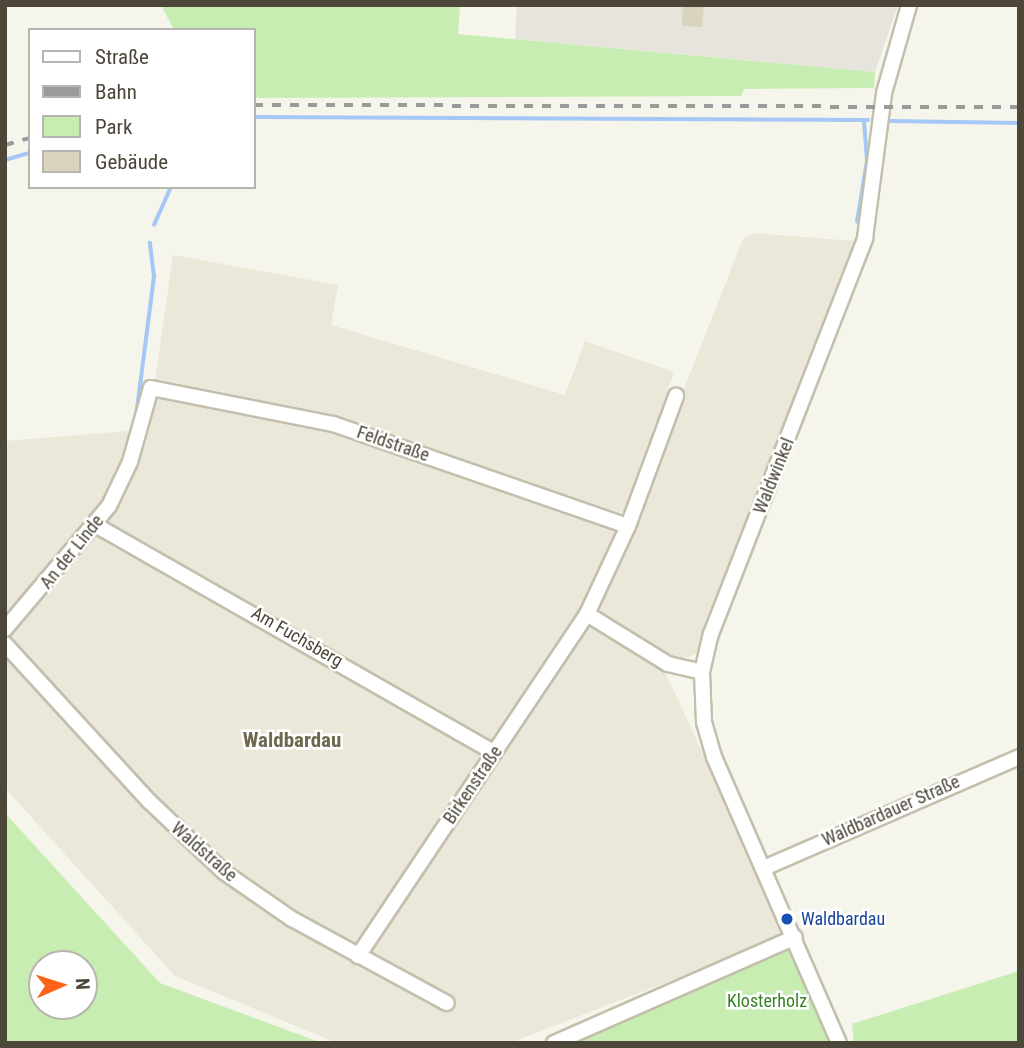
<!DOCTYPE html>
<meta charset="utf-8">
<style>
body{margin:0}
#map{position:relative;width:1024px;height:1048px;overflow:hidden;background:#f6f5eb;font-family:"Roboto Condensed",sans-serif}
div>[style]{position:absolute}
.residential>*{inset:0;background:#ebe8d9}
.industrial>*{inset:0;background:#e6e4dc}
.green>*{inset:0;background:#c8edb2}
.stream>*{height:3.5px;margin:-1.75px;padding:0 1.75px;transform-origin:1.75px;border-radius:1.75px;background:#a5c7f6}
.building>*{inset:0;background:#d9d3c0}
.roads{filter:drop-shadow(2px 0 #c3bfad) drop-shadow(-2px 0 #c3bfad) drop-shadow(0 2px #c3bfad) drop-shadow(0 -2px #c3bfad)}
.street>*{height:14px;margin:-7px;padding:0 7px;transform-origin:7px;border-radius:7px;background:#fff}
.rail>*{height:3.5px;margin-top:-1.75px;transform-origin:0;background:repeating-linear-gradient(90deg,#9a9a9a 0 9px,transparent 0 18px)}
.dots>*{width:19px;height:19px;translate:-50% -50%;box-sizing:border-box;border:4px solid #fff;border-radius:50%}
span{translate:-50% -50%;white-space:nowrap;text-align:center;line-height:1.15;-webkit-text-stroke:5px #fff;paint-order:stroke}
.street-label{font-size:18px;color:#4c4738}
.transit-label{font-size:18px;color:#164399}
.left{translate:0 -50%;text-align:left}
.park-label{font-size:18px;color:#398326}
.quarter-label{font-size:21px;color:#6f684e;font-weight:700}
.frame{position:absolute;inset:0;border:7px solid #4c4738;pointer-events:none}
.legend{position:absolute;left:28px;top:28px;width:228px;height:161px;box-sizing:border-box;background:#fff;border:2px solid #b7b5af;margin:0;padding:9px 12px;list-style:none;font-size:21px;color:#4c4738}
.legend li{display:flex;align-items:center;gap:14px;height:35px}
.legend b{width:35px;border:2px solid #b7b5af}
.north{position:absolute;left:28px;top:950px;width:70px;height:70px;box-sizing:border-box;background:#fff;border:2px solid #b7b5af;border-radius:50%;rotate:87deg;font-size:19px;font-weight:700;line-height:28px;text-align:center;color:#4c4738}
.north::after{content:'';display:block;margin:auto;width:24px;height:32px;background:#ff631a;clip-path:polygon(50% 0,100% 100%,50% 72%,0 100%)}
</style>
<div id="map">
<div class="residential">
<div style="clip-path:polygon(753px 233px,854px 241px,702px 644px,697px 654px,673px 662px,596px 612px,743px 239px)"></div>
<div style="clip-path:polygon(173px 255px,338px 285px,331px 325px,565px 395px,585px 341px,674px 372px,625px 514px,335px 419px,160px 386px,155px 381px)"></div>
<div style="clip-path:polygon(158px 396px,331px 429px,614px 528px,616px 536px,580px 617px,663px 667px,786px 936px,510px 1043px,337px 1043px,175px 976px,5px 788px,5px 441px,128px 431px,135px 462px)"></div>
</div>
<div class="industrial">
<div style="clip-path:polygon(517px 5px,898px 5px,875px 72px,515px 39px)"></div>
</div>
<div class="green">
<div style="clip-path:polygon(161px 5px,460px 5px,458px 34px,875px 72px,874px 88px,744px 89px,741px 96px,254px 98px,254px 30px,174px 30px)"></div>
<div style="clip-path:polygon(evenodd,5px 813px,160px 983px,322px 1043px,5px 1043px,5px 813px,84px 964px,84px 1006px,42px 1006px,42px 964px,84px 964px)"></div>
<div style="clip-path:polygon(790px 944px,833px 1043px,564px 1043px)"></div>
<div style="clip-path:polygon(1019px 971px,1019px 1043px,854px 1043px,852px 1024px)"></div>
</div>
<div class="stream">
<div style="left:254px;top:117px;width:614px;rotate:0.28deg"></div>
<div style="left:891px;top:121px;width:128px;rotate:0.9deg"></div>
<div style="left:5px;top:160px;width:26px;rotate:-16deg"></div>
<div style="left:857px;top:222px;width:62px;rotate:-80.7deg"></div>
<div style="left:867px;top:161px;width:40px;rotate:-94.3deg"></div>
<div style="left:154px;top:225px;width:42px;rotate:-65.9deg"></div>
<div style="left:136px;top:417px;width:141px;rotate:-82.7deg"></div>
<div style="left:154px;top:277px;width:34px;rotate:-97deg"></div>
</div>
<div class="building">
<div style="clip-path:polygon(683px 5px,704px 5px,702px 27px,682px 26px)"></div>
</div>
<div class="roads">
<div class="street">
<div style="left:97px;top:526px;width:457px;rotate:29.7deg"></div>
<div style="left:587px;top:614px;width:95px;rotate:31.7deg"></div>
<div style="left:668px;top:664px;width:35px;rotate:13deg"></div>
<div style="left:5px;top:629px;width:161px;rotate:-49.8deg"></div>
<div style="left:109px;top:506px;width:49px;rotate:-64.5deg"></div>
<div style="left:130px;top:462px;width:77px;rotate:-74.2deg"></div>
<div style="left:151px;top:388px;width:186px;rotate:11.2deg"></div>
<div style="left:333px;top:424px;width:312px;rotate:19.1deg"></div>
<div style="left:5px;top:644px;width:214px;rotate:47.5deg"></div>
<div style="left:150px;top:802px;width:102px;rotate:43.4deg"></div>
<div style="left:224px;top:872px;width:83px;rotate:34.7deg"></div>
<div style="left:292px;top:919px;width:176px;rotate:28.5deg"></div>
<div style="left:764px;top:868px;width:278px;rotate:-23.5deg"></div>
<div style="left:358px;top:956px;width:412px;rotate:-56.2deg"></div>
<div style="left:587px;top:614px;width:97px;rotate:-65deg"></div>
<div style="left:628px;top:526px;width:139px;rotate:-69.7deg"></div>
<div style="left:554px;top:1043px;width:263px;rotate:-23.7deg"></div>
<div style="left:839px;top:1043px;width:312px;rotate:-113.6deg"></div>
<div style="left:714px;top:757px;width:36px;rotate:-106deg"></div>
<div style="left:704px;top:722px;width:50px;rotate:-92.3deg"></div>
<div style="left:702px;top:672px;width:39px;rotate:-77deg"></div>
<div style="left:711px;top:634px;width:425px;rotate:-68.7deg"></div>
<div style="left:865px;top:238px;width:146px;rotate:-82.5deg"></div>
<div style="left:884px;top:93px;width:91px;rotate:-74.1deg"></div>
</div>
</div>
<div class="rail">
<div style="left:254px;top:105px;width:765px;rotate:0.15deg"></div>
<div style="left:5px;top:145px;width:26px;rotate:-16deg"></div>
</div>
<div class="dots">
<div style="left:787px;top:919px;background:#1a4fb4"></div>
</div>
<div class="street-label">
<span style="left:393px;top:444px;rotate:19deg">Feldstraße</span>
<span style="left:774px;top:476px;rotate:-68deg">Waldwinkel</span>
<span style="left:72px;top:552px;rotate:-51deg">An der Linde</span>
<span style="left:297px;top:637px;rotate:30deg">Am Fuchsberg</span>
<span style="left:473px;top:785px;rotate:-56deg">Birkenstraße</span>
<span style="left:891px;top:811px;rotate:-24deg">Waldbardauer Straße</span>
<span style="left:204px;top:852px;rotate:41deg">Waldstraße</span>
</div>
<div class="transit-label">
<span class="left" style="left:801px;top:919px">Waldbardau</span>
</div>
<div class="park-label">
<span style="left:767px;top:1001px">Klosterholz</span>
</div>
<div class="quarter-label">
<span style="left:292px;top:740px">Waldbardau</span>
</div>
<div class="frame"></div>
<ul class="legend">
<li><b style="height:9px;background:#fff"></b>Straße</li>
<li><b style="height:9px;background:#9a9a9a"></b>Bahn</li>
<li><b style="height:19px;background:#c8edb2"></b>Park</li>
<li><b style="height:19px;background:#d9d3c0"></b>Gebäude</li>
</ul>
<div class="north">N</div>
</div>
